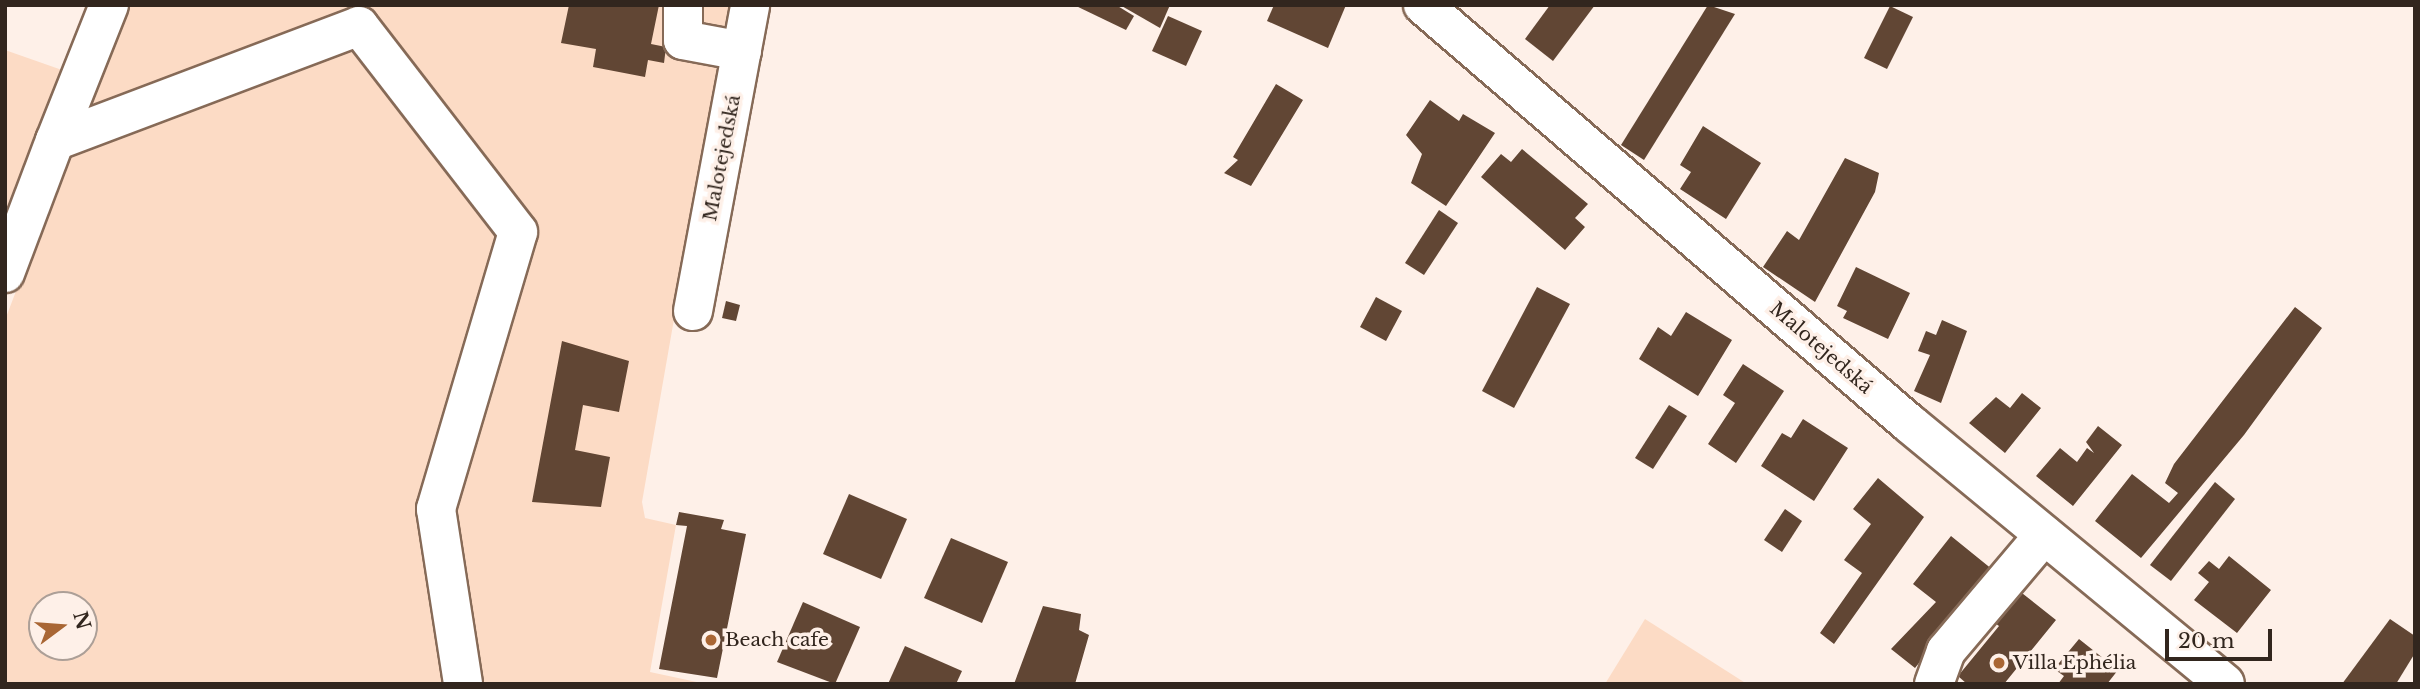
<!DOCTYPE html>
<meta charset="utf-8">
<style>
body{margin:0}
#map{position:relative;width:2420px;height:689px;overflow:hidden;background:#fef0e8;font-family:"Libre Baskerville",serif}
div>[style]{position:absolute}
.green>*{inset:0;background:#fcdbc5}
.building>*{inset:0;background:#614634}
.roads{filter:drop-shadow(2px 0 #866a57) drop-shadow(-2px 0 #866a57) drop-shadow(0 2px #866a57) drop-shadow(0 -2px #866a57)}
.minor>*{height:38px;margin:-19px;padding:0 19px;transform-origin:19px;border-radius:19px;background:#fff}
.dots>*{width:19px;height:19px;translate:-50% -50%;box-sizing:border-box;border:4px solid #fef0e8;border-radius:50%}
span{translate:-50% -50%;white-space:nowrap;text-align:center;line-height:1.15;-webkit-text-stroke:7px #fef0e8;paint-order:stroke}
.street-label{font-size:19px;color:#32261e}
.poi-label{font-size:19px;color:#32261e}
.left{translate:0 -50%;text-align:left}
.frame{position:absolute;inset:0;border:7px solid #32261e;pointer-events:none}
.north{position:absolute;left:28px;top:591px;width:70px;height:70px;box-sizing:border-box;background:#fef0e8;border:2px solid #ac9f97;border-radius:50%;rotate:74deg;font-size:19px;font-weight:700;line-height:28px;text-align:center;color:#32261e}
.north::after{content:'';display:block;margin:auto;width:24px;height:32px;background:#a96634;clip-path:polygon(50% 0,100% 100%,50% 72%,0 100%)}
.scale{position:absolute;left:2165px;top:629px;width:107px;height:32px;box-sizing:border-box;border:4px solid #32261e;border-top:0;padding-left:9px;font-size:21px;line-height:24px;white-space:nowrap;color:#32261e;-webkit-text-stroke:5px #fef0e8;paint-order:stroke}
</style>
<div id="map">
<div class="green">
<div style="clip-path:polygon(evenodd,125px 5px,729px 5px,642px 502px,645px 518px,676px 525px,650px 672px,706px 684px,5px 684px,5px 320px,125px 5px,42px 605px,84px 605px,84px 647px,42px 647px,42px 605px)"></div>
<div style="clip-path:polygon(5px 50px,62px 70px,5px 220px)"></div>
<div style="clip-path:polygon(1645px 619px,1747px 684px,1605px 684px)"></div>
</div>
<div class="building">
<div style="clip-path:polygon(569px 5px,659px 5px,651px 44px,666px 47px,664px 63px,648px 60px,645px 77px,593px 67px,596px 49px,561px 43px)"></div>
<div style="clip-path:polygon(1074px 5px,1116px 5px,1134px 16px,1126px 30px)"></div>
<div style="clip-path:polygon(1120px 5px,1170px 5px,1160px 28px)"></div>
<div style="clip-path:polygon(1274px 5px,1346px 5px,1328px 48px,1267px 21px)"></div>
<div style="clip-path:polygon(1550px 5px,1595px 5px,1553px 61px,1525px 39px)"></div>
<div style="clip-path:polygon(1708px 5px,1735px 14px,1644px 160px,1621px 145px)"></div>
<div style="clip-path:polygon(1890px 6px,1913px 17px,1887px 69px,1864px 58px)"></div>
<div style="clip-path:polygon(1168px 16px,1202px 31px,1186px 66px,1152px 51px)"></div>
<div style="clip-path:polygon(1276px 84px,1303px 100px,1251px 186px,1224px 173px,1238px 160px,1233px 157px)"></div>
<div style="clip-path:polygon(1430px 100px,1459px 121px,1463px 114px,1495px 133px,1446px 206px,1411px 183px,1422px 154px,1406px 135px)"></div>
<div style="clip-path:polygon(1703px 126px,1761px 163px,1726px 219px,1680px 189px,1691px 172px,1680px 165px)"></div>
<div style="clip-path:polygon(1522px 149px,1588px 204px,1575px 218px,1585px 227px,1565px 250px,1481px 177px,1501px 154px,1511px 162px)"></div>
<div style="clip-path:polygon(1845px 158px,1879px 173px,1875px 192px,1815px 302px,1763px 267px,1787px 231px,1799px 240px)"></div>
<div style="clip-path:polygon(1439px 210px,1458px 223px,1424px 275px,1405px 263px)"></div>
<div style="clip-path:polygon(1856px 267px,1910px 293px,1888px 339px,1843px 318px,1847px 311px,1837px 306px)"></div>
<div style="clip-path:polygon(1537px 287px,1570px 304px,1514px 408px,1482px 391px)"></div>
<div style="clip-path:polygon(1376px 297px,1402px 311px,1386px 341px,1360px 327px)"></div>
<div style="clip-path:polygon(726px 301px,740px 305px,736px 321px,722px 318px)"></div>
<div style="clip-path:polygon(2295px 307px,2322px 328px,2244px 435px,2141px 558px,2095px 521px,2132px 474px,2169px 503px,2178px 493px,2165px 483px,2174px 464px)"></div>
<div style="clip-path:polygon(1686px 312px,1732px 340px,1698px 396px,1639px 359px,1658px 327px,1671px 336px)"></div>
<div style="clip-path:polygon(1942px 320px,1967px 331px,1941px 403px,1914px 391px,1930px 355px,1918px 351px,1926px 331px,1936px 335px)"></div>
<div style="clip-path:polygon(562px 341px,629px 361px,619px 412px,583px 405px,575px 450px,610px 457px,601px 507px,532px 502px)"></div>
<div style="clip-path:polygon(1743px 364px,1784px 391px,1736px 463px,1708px 444px,1735px 403px,1723px 395px)"></div>
<div style="clip-path:polygon(2022px 393px,2041px 408px,2005px 453px,1969px 423px,1996px 397px,2010px 408px)"></div>
<div style="clip-path:polygon(1669px 405px,1687px 416px,1653px 469px,1635px 458px)"></div>
<div style="clip-path:polygon(1803px 419px,1848px 448px,1814px 501px,1761px 466px,1782px 433px,1791px 438px)"></div>
<div style="clip-path:polygon(2098px 426px,2122px 445px,2073px 506px,2036px 476px,2060px 448px,2077px 462px,2087px 448px,2094px 453px,2086px 442px)"></div>
<div style="clip-path:polygon(1878px 478px,1924px 517px,1834px 644px,1820px 633px,1862px 573px,1844px 560px,1871px 524px,1853px 509px)"></div>
<div style="clip-path:polygon(2215px 482px,2235px 499px,2171px 581px,2150px 565px)"></div>
<div style="clip-path:polygon(849px 494px,907px 519px,881px 579px,823px 554px)"></div>
<div style="clip-path:polygon(1785px 509px,1802px 521px,1782px 552px,1764px 540px)"></div>
<div style="clip-path:polygon(679px 512px,724px 520px,721px 529px,746px 534px,717px 678px,659px 669px,687px 526px,676px 525px)"></div>
<div style="clip-path:polygon(1951px 536px,1993px 570px,1915px 668px,1891px 649px,1936px 602px,1913px 584px)"></div>
<div style="clip-path:polygon(951px 538px,1008px 562px,982px 623px,924px 598px)"></div>
<div style="clip-path:polygon(2229px 556px,2271px 590px,2237px 633px,2194px 600px,2209px 582px,2198px 573px,2209px 561px,2219px 569px)"></div>
<div style="clip-path:polygon(2013px 586px,2056px 620px,2004px 684px,1967px 684px,1958px 676px,1999px 626px,1988px 618px)"></div>
<div style="clip-path:polygon(803px 602px,860px 627px,835px 684px,777px 662px)"></div>
<div style="clip-path:polygon(1043px 606px,1081px 614px,1079px 630px,1089px 635px,1075px 684px,1014px 684px)"></div>
<div style="clip-path:polygon(2390px 619px,2415px 636px,2415px 653px,2396px 684px,2342px 684px)"></div>
<div style="clip-path:polygon(2079px 639px,2118px 670px,2107px 684px,2058px 684px,2064px 676px,2054px 669px)"></div>
<div style="clip-path:polygon(905px 646px,962px 671px,956px 684px,888px 684px)"></div>
</div>
<div class="roads">
<div class="minor">
<div style="left:109px;top:5px;width:146px;rotate:111.7deg"></div>
<div style="left:55px;top:141px;width:325px;rotate:-20.7deg"></div>
<div style="left:359px;top:26px;width:260px;rotate:52.3deg"></div>
<div style="left:518px;top:232px;width:289px;rotate:106.5deg"></div>
<div style="left:436px;top:509px;width:177px;rotate:81.2deg"></div>
<div style="left:683px;top:5px;width:35px;rotate:90deg"></div>
<div style="left:683px;top:40px;width:60px;rotate:10.6deg"></div>
<div style="left:1423px;top:5px;width:642px;rotate:40.71deg"></div>
<div style="left:1910px;top:424px;width:408px;rotate:39.5deg"></div>
<div style="left:5px;top:273px;width:141px;rotate:-69.3deg"></div>
<div style="left:693px;top:311px;width:311px;rotate:-79.4deg"></div>
<div style="left:1934px;top:684px;width:35px;rotate:-70deg"></div>
<div style="left:1946px;top:651px;width:152px;rotate:-49.8deg"></div>
</div>
</div>
<div class="dots">
<div style="left:711px;top:640px;background:#a96634"></div>
<div style="left:1999px;top:663px;background:#a96634"></div>
</div>
<div class="street-label">
<span style="left:722px;top:158px;rotate:-79deg">Malotejedská</span>
<span style="left:1821px;top:348px;rotate:41deg">Malotejedská</span>
</div>
<div class="poi-label">
<span class="left" style="left:725px;top:640px">Beach cafe</span>
<span class="left" style="left:2013px;top:663px">Villa Ephélia</span>
</div>
<div class="frame"></div>
<div class="north">N</div>
<div class="scale">20 m</div>
</div>
